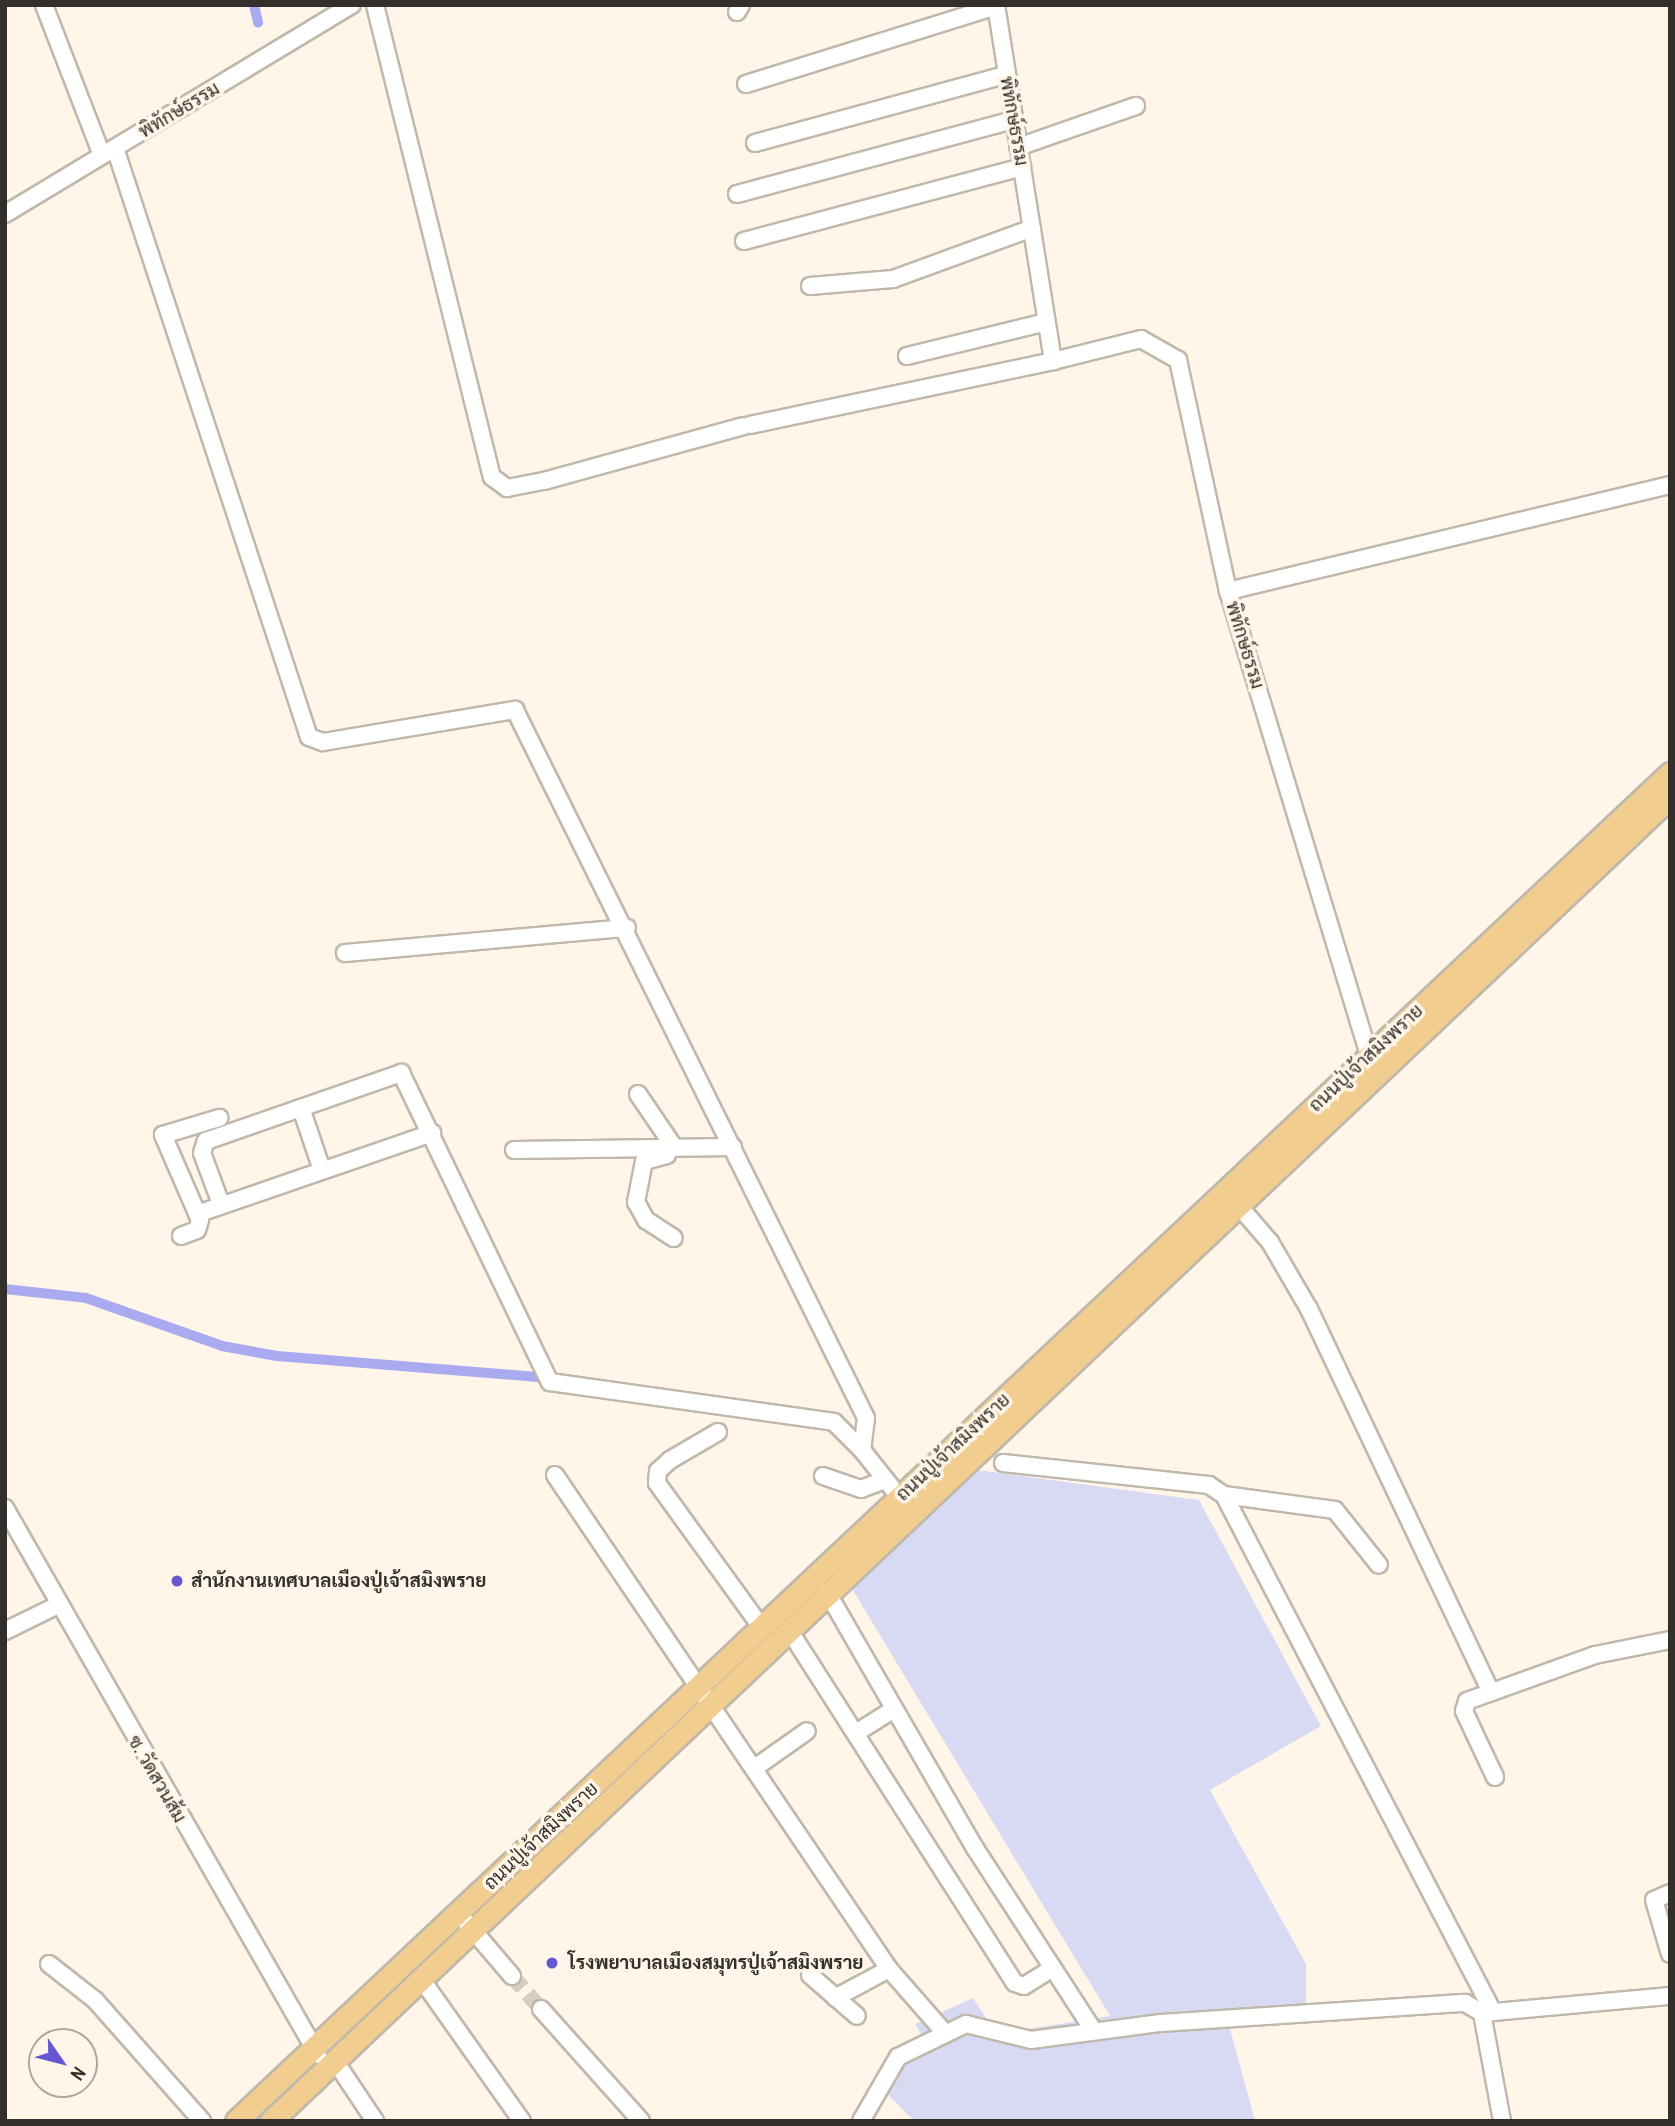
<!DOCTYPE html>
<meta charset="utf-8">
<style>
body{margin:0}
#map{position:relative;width:1675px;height:2126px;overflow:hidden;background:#fff6e9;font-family:"Archivo Narrow",Sarabun,sans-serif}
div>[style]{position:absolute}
.green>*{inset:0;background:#d8daf4}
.stream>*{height:3.5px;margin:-1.75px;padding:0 1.75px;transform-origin:1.75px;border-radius:1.75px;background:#aaaaf0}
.canal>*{height:10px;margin:-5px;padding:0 5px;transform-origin:5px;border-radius:5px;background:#aaaaf0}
.minor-tunnel>*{height:16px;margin-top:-8px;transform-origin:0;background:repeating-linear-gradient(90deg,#d6cec3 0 16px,transparent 0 24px)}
.roads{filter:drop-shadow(2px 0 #c0b8ab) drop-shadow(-2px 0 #c0b8ab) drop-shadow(0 2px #c0b8ab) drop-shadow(0 -2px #c0b8ab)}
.minor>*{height:16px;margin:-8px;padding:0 8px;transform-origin:8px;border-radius:8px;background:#fff}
.major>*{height:21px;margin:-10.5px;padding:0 10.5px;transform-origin:10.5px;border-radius:10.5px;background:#f1cd8f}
.dots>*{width:19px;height:19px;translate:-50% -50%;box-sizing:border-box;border:4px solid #fff6e9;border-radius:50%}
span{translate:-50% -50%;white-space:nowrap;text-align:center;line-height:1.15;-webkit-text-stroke:7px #fff6e9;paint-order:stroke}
.street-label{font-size:19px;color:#33302b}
.poi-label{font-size:19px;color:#33302b;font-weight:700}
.left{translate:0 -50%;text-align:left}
.frame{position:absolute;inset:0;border:7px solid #33302b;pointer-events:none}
.north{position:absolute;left:28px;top:2028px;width:70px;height:70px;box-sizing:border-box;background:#fff6e9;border:2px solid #ada79d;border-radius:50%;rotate:125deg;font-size:19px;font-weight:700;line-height:28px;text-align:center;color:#33302b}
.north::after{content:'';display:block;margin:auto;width:24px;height:32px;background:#6558d1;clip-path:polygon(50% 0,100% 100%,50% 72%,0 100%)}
</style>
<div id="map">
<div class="green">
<div style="clip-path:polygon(978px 1470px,1199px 1500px,1321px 1726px,1210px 1790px,1306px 1964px,1306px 2010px,1230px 2029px,1255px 2121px,914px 2121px,878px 2084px,929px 2048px,915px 2024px,973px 1998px,990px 2024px,1015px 2031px,1110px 2016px,852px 1589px)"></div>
</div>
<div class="stream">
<div style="left:1329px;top:2020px;width:38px;rotate:-5deg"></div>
</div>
<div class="canal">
<div style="left:254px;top:5px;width:18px;rotate:77deg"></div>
<div style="left:5px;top:1289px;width:81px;rotate:6.3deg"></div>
<div style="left:86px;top:1298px;width:144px;rotate:19.4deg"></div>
<div style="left:222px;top:1346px;width:56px;rotate:10.3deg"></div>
<div style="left:277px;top:1356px;width:273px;rotate:4.6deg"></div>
</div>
<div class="minor-tunnel">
<div style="left:512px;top:1976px;width:44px;rotate:48.7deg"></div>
</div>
<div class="roads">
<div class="minor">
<div style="left:44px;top:5px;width:161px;rotate:68.9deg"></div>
<div style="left:375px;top:5px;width:486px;rotate:76.1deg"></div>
<div style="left:492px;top:477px;width:19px;rotate:36deg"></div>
<div style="left:507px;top:488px;width:38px;rotate:-11deg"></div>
<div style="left:544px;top:481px;width:206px;rotate:-15.4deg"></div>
<div style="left:996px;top:5px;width:361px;rotate:80.9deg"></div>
<div style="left:1053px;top:361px;width:91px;rotate:-14deg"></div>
<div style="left:1141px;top:339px;width:43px;rotate:29.6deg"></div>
<div style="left:1178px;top:360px;width:236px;rotate:77.8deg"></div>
<div style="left:1228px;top:591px;width:494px;rotate:73.1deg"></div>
<div style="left:737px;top:12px;width:8px;rotate:-60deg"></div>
<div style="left:746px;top:84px;width:262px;rotate:-17.3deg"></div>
<div style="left:755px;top:143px;width:260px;rotate:-15.2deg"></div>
<div style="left:1018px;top:147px;width:125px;rotate:-19.2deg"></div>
<div style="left:115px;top:148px;width:620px;rotate:71.77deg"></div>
<div style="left:309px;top:737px;width:15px;rotate:20deg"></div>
<div style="left:323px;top:742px;width:195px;rotate:-9.5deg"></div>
<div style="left:515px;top:710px;width:790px;rotate:63.63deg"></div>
<div style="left:866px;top:1418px;width:32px;rotate:97deg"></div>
<div style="left:862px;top:1450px;width:61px;rotate:51.6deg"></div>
<div style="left:737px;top:194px;width:287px;rotate:-15deg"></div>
<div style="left:5px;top:214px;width:405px;rotate:-31.1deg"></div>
<div style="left:744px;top:241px;width:288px;rotate:-14.9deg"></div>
<div style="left:810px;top:286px;width:83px;rotate:-4.8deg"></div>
<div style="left:893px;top:279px;width:148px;rotate:-20.1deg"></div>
<div style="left:907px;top:356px;width:143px;rotate:-13.7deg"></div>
<div style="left:750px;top:425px;width:310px;rotate:-11.9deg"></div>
<div style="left:1228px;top:591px;width:455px;rotate:-13.5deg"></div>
<div style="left:345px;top:953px;width:283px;rotate:-5.1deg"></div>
<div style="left:638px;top:1094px;width:64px;rotate:55.8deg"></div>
<div style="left:301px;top:1108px;width:65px;rotate:71.3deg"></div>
<div style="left:514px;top:1150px;width:219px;rotate:-0.8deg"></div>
<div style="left:667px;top:1155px;width:24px;rotate:165deg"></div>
<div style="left:644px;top:1161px;width:42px;rotate:101deg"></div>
<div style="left:636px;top:1202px;width:21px;rotate:61deg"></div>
<div style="left:646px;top:1220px;width:33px;rotate:33deg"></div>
<div style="left:1232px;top:1198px;width:58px;rotate:49.2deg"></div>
<div style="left:1270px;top:1242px;width:78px;rotate:59.8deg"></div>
<div style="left:1309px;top:1309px;width:422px;rotate:64.6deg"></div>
<div style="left:221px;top:1204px;width:54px;rotate:-110.4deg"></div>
<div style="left:202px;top:1153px;width:13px;rotate:-72deg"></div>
<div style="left:206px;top:1141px;width:207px;rotate:-19.2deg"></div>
<div style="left:401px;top:1073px;width:343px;rotate:64.3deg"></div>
<div style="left:550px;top:1382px;width:287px;rotate:8deg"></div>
<div style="left:834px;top:1422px;width:40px;rotate:45deg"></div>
<div style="left:197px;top:1214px;width:249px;rotate:-19deg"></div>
<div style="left:181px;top:1236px;width:17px;rotate:-21deg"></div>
<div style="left:197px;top:1230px;width:10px;rotate:-73deg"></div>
<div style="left:200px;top:1220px;width:93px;rotate:-113.5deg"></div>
<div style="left:163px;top:1135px;width:59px;rotate:-16.9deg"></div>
<div style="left:718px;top:1432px;width:56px;rotate:149.7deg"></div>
<div style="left:670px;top:1460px;width:16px;rotate:137deg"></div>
<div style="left:658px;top:1471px;width:12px;rotate:95deg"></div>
<div style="left:657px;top:1483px;width:179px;rotate:54.1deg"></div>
<div style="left:1003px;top:1463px;width:207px;rotate:6.1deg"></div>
<div style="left:1209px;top:1485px;width:18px;rotate:34deg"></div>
<div style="left:1224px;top:1495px;width:583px;rotate:62.51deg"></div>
<div style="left:555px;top:1475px;width:596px;rotate:55.94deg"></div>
<div style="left:889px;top:1969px;width:61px;rotate:151.8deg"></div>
<div style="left:823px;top:1476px;width:40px;rotate:18.9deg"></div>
<div style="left:861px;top:1489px;width:26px;rotate:-21deg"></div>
<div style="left:1224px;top:1495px;width:112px;rotate:7.7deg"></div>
<div style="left:1335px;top:1510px;width:70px;rotate:51.3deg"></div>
<div style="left:5px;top:1508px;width:630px;rotate:60.22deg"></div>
<div style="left:827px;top:1592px;width:296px;rotate:60deg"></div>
<div style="left:975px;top:1848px;width:218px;rotate:57deg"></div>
<div style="left:789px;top:1630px;width:419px;rotate:57.4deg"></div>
<div style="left:1015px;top:1983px;width:9px;rotate:18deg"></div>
<div style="left:1024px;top:1986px;width:34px;rotate:-32deg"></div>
<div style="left:5px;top:1631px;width:61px;rotate:-26.1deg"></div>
<div style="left:856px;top:1733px;width:45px;rotate:-32.3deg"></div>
<div style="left:756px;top:1767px;width:62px;rotate:-35.2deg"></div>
<div style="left:1495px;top:1777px;width:73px;rotate:-115.2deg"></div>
<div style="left:1464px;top:1711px;width:10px;rotate:-73deg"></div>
<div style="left:1467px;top:1701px;width:136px;rotate:-19.8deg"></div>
<div style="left:1595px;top:1655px;width:76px;rotate:-11.3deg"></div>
<div style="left:1670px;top:1893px;width:17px;rotate:156deg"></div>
<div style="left:1654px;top:1900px;width:56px;rotate:73.5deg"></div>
<div style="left:466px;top:1922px;width:71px;rotate:49.6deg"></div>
<div style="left:49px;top:1964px;width:58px;rotate:38deg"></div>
<div style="left:95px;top:2000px;width:162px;rotate:48.5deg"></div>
<div style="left:889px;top:1969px;width:86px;rotate:48.8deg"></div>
<div style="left:810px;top:1975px;width:62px;rotate:41.1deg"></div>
<div style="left:422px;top:1980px;width:173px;rotate:54.7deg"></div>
<div style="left:541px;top:2009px;width:150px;rotate:48.2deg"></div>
<div style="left:335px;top:2061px;width:72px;rotate:56.3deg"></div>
<div style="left:861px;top:2121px;width:74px;rotate:-60deg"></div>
<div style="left:898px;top:2057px;width:76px;rotate:-25.9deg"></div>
<div style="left:966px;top:2024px;width:67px;rotate:13.8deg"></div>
<div style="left:1031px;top:2040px;width:131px;rotate:-7.5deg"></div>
<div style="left:1161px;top:2023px;width:305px;rotate:-3.8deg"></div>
<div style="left:1465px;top:2003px;width:20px;rotate:30deg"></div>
<div style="left:1502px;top:2121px;width:110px;rotate:-100.5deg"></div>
<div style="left:1482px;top:2013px;width:189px;rotate:-5.2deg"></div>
</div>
<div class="major">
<div style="left:236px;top:2121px;width:1968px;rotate:-43.23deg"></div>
<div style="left:271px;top:2121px;width:1926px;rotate:-43.42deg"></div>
</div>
</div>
<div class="dots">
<div style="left:177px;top:1581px;background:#6558d1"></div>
<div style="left:552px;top:1963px;background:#6558d1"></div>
</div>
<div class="street-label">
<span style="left:179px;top:110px;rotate:-31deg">พิทักษ์ธรรม</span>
<span style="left:1014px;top:121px;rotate:80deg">พิทักษ์ธรรม</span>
<span style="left:1245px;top:645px;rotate:73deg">พิทักษ์ธรรม</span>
<span style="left:1366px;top:1058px;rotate:-43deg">ถนนปู่เจ้าสมิงพราย</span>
<span style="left:953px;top:1447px;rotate:-43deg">ถนนปู่เจ้าสมิงพราย</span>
<span style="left:157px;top:1779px;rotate:60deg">ซ. วัดสวนส้ม</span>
<span style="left:541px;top:1836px;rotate:-43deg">ถนนปู่เจ้าสมิงพราย</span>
</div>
<div class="poi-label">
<span class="left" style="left:191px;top:1581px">สำนักงานเทศบาลเมืองปู่เจ้าสมิงพราย</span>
<span class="left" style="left:568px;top:1963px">โรงพยาบาลเมืองสมุทรปู่เจ้าสมิงพราย</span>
</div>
<div class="frame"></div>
<div class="north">N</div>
</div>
